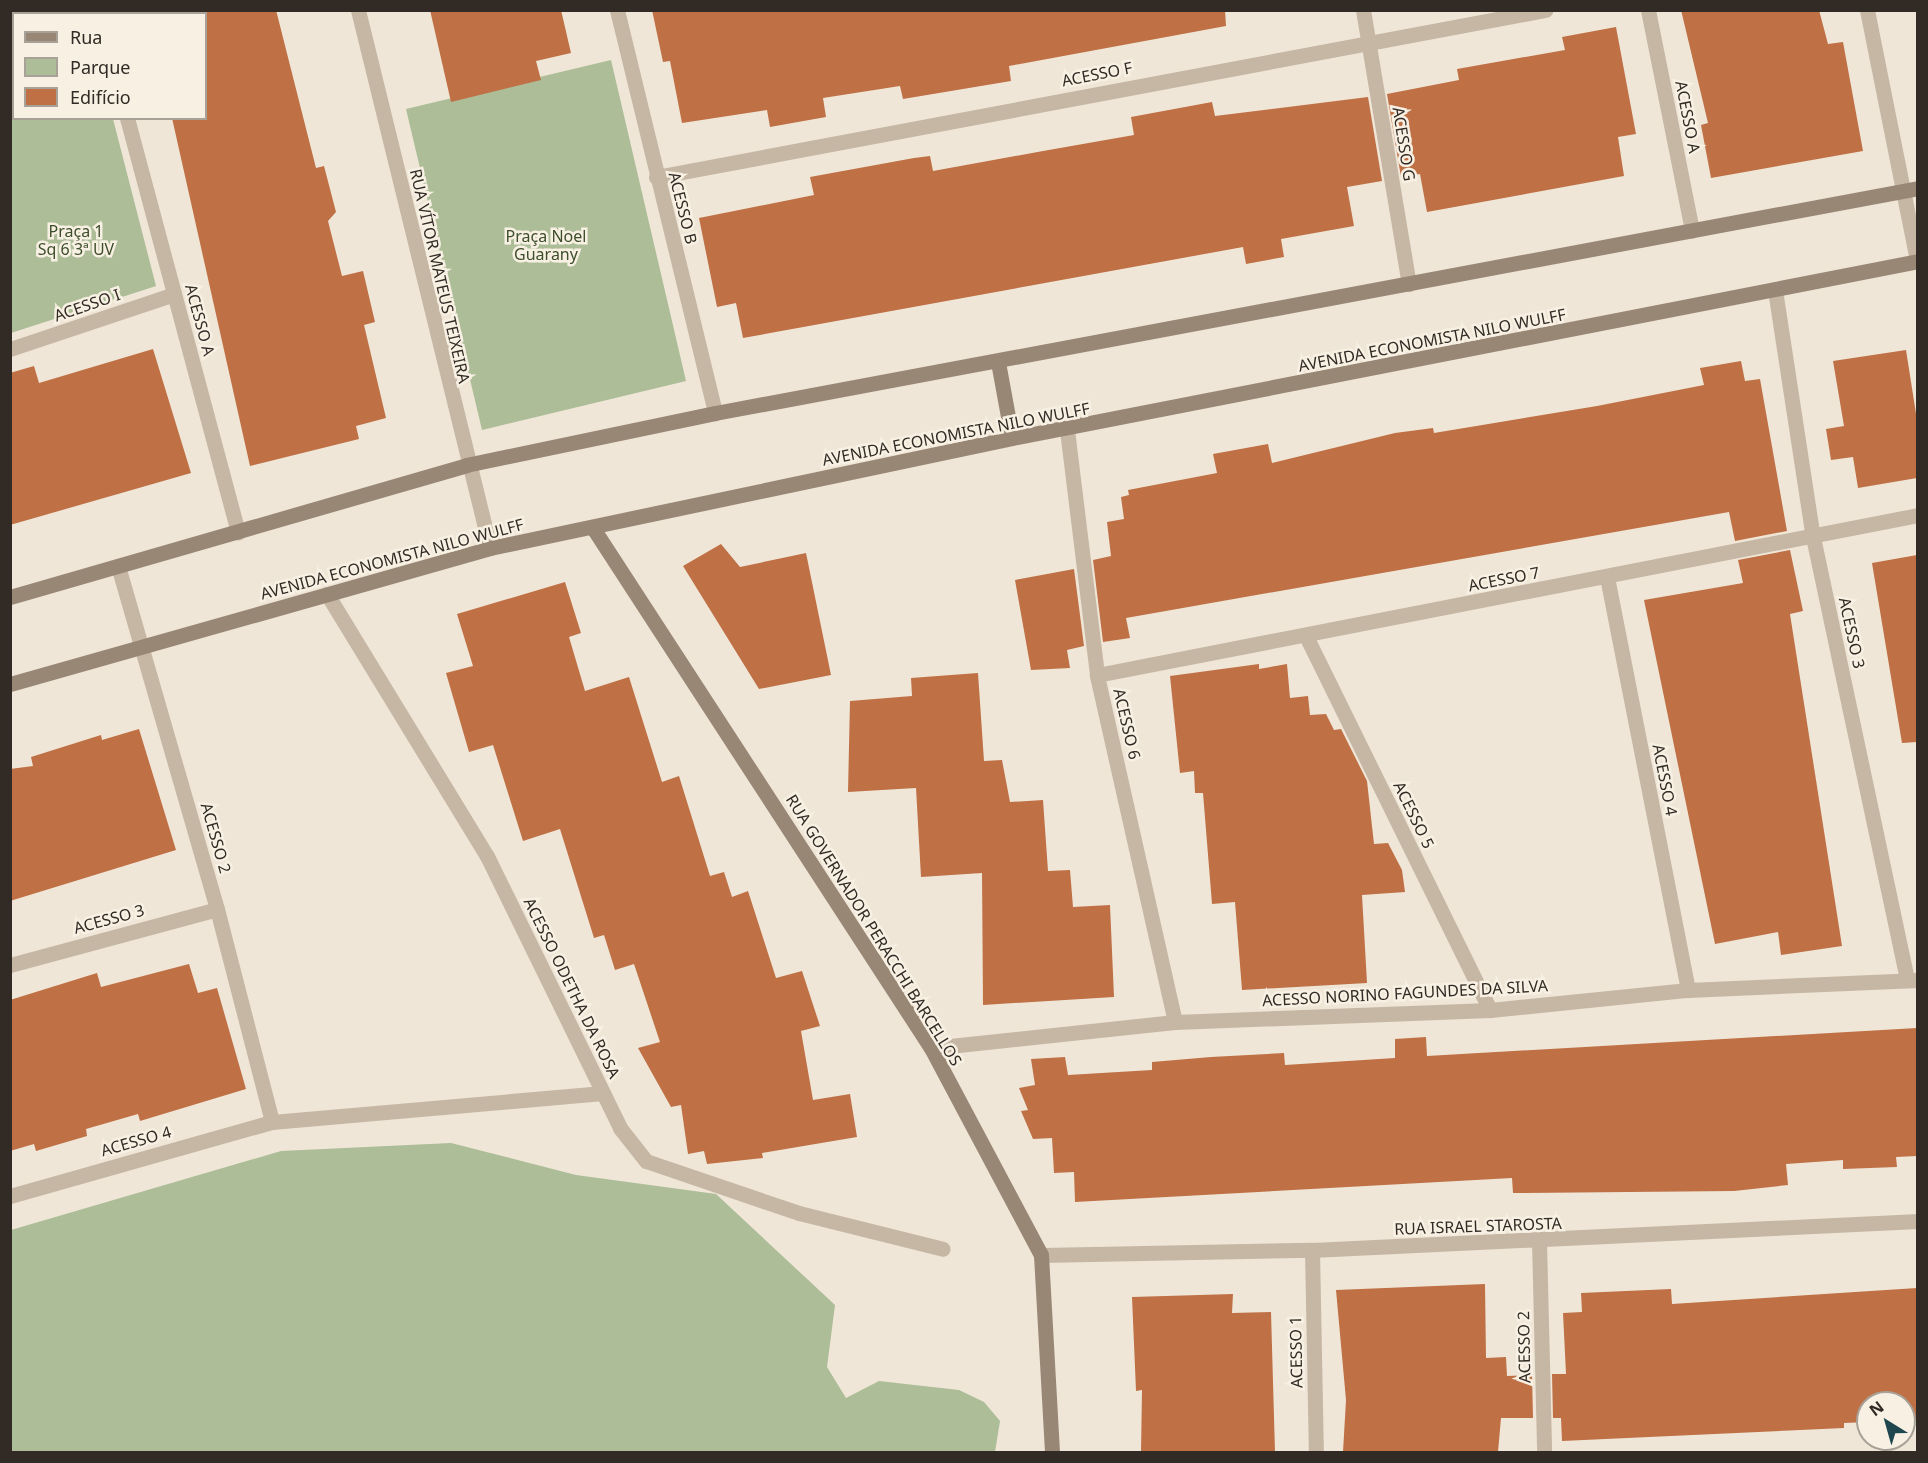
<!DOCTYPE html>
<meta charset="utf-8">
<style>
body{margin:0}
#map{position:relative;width:1928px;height:1463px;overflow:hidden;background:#efe6d7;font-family:"Noto Sans",sans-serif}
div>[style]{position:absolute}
.green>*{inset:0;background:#acbd98}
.building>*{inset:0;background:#bf7045}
.lane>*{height:15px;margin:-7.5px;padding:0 7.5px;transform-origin:7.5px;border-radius:7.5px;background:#c6b7a4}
.street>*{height:15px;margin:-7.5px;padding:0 7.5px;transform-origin:7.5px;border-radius:7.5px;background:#c6b7a4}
.secondary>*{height:15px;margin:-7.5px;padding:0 7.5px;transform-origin:7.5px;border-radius:7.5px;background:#998776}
span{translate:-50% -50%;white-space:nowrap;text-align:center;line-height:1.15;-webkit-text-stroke:5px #f7f0e3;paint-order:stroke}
.street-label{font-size:16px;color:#322b25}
.park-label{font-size:16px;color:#3d4e2b}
.frame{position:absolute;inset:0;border:12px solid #322b25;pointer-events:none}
.legend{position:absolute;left:12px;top:12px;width:195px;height:108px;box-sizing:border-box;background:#f7f0e3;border:2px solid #a8a197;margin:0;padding:8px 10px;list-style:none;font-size:18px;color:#322b25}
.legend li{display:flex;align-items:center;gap:12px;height:30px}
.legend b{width:30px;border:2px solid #a8a197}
.north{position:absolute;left:1856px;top:1391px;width:60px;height:60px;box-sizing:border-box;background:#f7f0e3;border:2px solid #a8a197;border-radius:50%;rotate:323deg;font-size:16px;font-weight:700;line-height:24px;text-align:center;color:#322b25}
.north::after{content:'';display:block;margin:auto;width:21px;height:27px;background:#1e4750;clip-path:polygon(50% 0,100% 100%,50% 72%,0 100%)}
</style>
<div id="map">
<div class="green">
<div style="clip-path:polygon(10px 11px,86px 11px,14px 14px,14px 118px,113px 119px,156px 286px,11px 333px)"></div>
<div style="clip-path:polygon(611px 60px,686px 381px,482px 430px,406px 109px)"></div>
<div style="clip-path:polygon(451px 1143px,576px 1175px,716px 1194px,835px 1305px,827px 1367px,846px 1398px,879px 1381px,959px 1390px,984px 1402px,1000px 1421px,995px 1452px,11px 1452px,11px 1230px,281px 1151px)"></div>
</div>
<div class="building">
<div style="clip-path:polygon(206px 10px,276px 10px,316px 168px,324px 166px,336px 212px,328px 221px,342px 276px,363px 271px,375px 322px,364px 325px,386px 418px,356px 426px,359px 439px,250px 466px,172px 118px,206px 118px)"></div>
<div style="clip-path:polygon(430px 10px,561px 10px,571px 53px,536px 61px,541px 80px,451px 102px)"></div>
<div style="clip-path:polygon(652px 10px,1225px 10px,1226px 26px,1009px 66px,1011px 81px,903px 99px,900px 86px,823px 98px,826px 117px,770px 127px,767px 110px,682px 123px,670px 61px,663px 62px)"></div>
<div style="clip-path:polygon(1681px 10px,1819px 10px,1828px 44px,1843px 42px,1863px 151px,1711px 178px,1701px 125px,1708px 123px)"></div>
<div style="clip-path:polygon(1616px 27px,1636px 134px,1618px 137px,1624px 176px,1427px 212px,1420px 174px,1401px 177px,1387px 94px,1459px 80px,1457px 69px,1565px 50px,1562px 37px)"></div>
<div style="clip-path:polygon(1368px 97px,1382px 181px,1347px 187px,1354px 226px,1281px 239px,1284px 257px,1246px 264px,1243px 247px,743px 338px,736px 303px,717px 307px,699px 218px,814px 195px,810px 177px,914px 158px,930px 156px,933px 171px,1043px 151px,1134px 135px,1131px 117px,1212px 102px,1215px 116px)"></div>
<div style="clip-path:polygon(153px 349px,191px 473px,10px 525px,10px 373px,34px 366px,39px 383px)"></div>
<div style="clip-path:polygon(1906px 350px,1917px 420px,1917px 478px,1858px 488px,1853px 457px,1831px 460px,1826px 429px,1844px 426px,1833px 361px)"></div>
<div style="clip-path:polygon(1741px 361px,1745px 381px,1760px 379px,1787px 531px,1735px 541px,1729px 512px,1126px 618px,1130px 638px,1103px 642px,1093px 560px,1111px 556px,1107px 522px,1124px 519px,1121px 497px,1129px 495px,1128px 490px,1217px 473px,1213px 454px,1268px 444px,1272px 463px,1395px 433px,1433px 428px,1434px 433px,1597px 406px,1704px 385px,1700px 368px)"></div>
<div style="clip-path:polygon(721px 544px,740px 567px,806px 553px,831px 675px,759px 689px,683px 566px)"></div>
<div style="clip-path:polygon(1790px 550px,1803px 611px,1790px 614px,1842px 946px,1781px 955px,1778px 932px,1715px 944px,1644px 600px,1743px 583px,1738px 560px)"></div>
<div style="clip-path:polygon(1917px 555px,1917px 742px,1902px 743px,1872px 563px)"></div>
<div style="clip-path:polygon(1074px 569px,1084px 646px,1067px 650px,1070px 668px,1031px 670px,1015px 580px)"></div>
<div style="clip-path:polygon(565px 582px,581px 633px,569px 637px,585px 691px,629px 677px,662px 782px,679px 776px,710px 876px,724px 872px,732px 897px,748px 891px,776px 978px,802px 971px,820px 1026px,801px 1031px,813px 1100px,850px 1094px,857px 1137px,762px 1153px,763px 1158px,707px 1164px,704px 1151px,688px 1154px,681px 1105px,671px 1107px,638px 1048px,660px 1042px,634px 964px,615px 970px,604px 935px,594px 938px,560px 829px,523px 841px,493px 745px,469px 752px,446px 673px,473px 666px,457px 614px)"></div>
<div style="clip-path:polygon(1259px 664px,1259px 669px,1287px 664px,1290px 698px,1308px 696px,1310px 715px,1326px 714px,1334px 730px,1341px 729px,1367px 781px,1374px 844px,1388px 843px,1402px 870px,1405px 892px,1362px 895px,1367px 983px,1242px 990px,1235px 902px,1212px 904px,1203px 793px,1195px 793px,1194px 771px,1180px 773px,1170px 676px)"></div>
<div style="clip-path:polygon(978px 673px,984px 761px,1002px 760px,1010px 802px,1043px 800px,1048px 871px,1070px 870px,1073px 907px,1110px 905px,1114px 997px,983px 1005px,982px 873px,921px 877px,916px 788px,848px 792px,850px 701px,912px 696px,911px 678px)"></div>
<div style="clip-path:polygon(139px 729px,176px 850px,10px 901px,10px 769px,33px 766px,31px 757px,101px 735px,102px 740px)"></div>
<div style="clip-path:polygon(189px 964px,198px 993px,217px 988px,246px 1089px,140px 1121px,138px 1114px,86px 1129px,87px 1136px,36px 1151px,34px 1144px,10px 1151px,10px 1000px,97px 973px,101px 987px)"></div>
<div style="clip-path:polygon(1917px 1028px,1917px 1156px,1896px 1157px,1897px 1167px,1843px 1169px,1843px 1160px,1786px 1164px,1788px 1185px,1734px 1191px,1513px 1193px,1512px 1178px,1075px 1202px,1074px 1172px,1054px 1173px,1052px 1138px,1033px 1139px,1021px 1111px,1028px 1110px,1019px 1088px,1035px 1085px,1031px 1059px,1065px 1057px,1068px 1075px,1152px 1070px,1152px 1062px,1211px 1057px,1284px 1053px,1285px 1065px,1395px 1058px,1395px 1039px,1426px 1037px,1427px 1056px)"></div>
<div style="clip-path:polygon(1485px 1284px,1486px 1358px,1506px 1357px,1507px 1376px,1532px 1375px,1533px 1418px,1501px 1418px,1498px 1452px,1343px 1452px,1346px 1400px,1336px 1290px)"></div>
<div style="clip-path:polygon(1917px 1288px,1917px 1420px,1904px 1420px,1904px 1403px,1868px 1403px,1868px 1422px,1844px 1423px,1844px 1428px,1562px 1441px,1561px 1418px,1553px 1418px,1552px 1374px,1566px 1374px,1563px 1313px,1582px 1312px,1581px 1293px,1671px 1289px,1672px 1304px)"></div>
<div style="clip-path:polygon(1233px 1294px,1232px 1313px,1271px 1312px,1275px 1452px,1141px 1452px,1142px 1390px,1136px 1391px,1132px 1297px)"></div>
</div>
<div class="lane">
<div style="left:1067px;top:430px;width:247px;rotate:83deg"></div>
</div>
<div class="street">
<div style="left:98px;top:10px;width:4px;rotate:90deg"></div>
<div style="left:358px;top:10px;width:554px;rotate:76.21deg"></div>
<div style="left:617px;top:10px;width:415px;rotate:76.3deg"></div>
<div style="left:1363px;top:10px;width:278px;rotate:80.5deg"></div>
<div style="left:1648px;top:10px;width:225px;rotate:78.7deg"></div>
<div style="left:1867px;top:10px;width:256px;rotate:78.7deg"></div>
<div style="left:127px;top:118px;width:429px;rotate:75deg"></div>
<div style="left:656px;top:177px;width:905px;rotate:-10.64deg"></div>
<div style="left:1775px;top:290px;width:250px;rotate:81.3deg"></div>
<div style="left:1813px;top:537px;width:453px;rotate:78deg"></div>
<div style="left:10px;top:349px;width:173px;rotate:-18.5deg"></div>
<div style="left:118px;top:566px;width:357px;rotate:73.9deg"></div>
<div style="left:217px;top:909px;width:220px;rotate:75.5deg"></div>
<div style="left:1607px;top:577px;width:421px;rotate:78.9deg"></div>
<div style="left:327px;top:594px;width:307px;rotate:58.6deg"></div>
<div style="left:487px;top:856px;width:303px;rotate:63.9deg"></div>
<div style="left:620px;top:1128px;width:42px;rotate:51.8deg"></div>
<div style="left:646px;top:1161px;width:162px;rotate:18.8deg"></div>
<div style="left:799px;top:1213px;width:148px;rotate:14deg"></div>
<div style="left:1306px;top:636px;width:417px;rotate:63.8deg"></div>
<div style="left:10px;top:965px;width:214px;rotate:-15.1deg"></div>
<div style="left:1175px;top:1022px;width:356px;rotate:-102.7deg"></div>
<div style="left:1097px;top:675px;width:836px;rotate:-11.03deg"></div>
<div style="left:931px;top:1048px;width:245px;rotate:-6.1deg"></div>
<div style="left:1175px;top:1022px;width:315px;rotate:-2.2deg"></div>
<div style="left:1490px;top:1010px;width:199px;rotate:-5.8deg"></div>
<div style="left:1688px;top:990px;width:230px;rotate:-2.5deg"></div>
<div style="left:10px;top:1196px;width:272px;rotate:-15.8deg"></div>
<div style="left:272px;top:1122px;width:332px;rotate:-5deg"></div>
<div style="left:1539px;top:1241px;width:211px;rotate:88.6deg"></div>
<div style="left:1312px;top:1250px;width:202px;rotate:88.9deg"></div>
<div style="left:1041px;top:1255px;width:271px;rotate:-1.1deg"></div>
<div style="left:1312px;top:1250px;width:607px;rotate:-2.74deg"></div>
</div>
<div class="secondary">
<div style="left:998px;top:362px;width:77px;rotate:79.6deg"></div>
<div style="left:593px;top:528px;width:620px;rotate:56.98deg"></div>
<div style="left:931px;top:1048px;width:234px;rotate:62deg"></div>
<div style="left:1041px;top:1255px;width:197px;rotate:86.8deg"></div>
<div style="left:10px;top:597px;width:475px;rotate:-16.1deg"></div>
<div style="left:466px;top:465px;width:254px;rotate:-11.8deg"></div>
<div style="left:715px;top:413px;width:1224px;rotate:-10.59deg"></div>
<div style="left:10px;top:684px;width:499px;rotate:-15.8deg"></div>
<div style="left:490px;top:548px;width:533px;rotate:-11.9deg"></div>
<div style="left:1012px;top:438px;width:923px;rotate:-11.05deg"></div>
</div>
<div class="street-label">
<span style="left:1097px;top:74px;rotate:-11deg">ACESSO F</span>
<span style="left:1688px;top:117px;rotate:79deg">ACESSO A</span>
<span style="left:1404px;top:144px;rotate:81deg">ACESSO G</span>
<span style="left:683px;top:208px;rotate:76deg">ACESSO B</span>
<span style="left:440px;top:276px;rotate:77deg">RUA VÍTOR MATEUS TEIXEIRA</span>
<span style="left:87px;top:305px;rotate:-19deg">ACESSO I</span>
<span style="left:200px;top:320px;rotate:75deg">ACESSO A</span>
<span style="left:1432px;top:340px;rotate:-11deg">AVENIDA ECONOMISTA NILO WULFF</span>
<span style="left:956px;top:434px;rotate:-11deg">AVENIDA ECONOMISTA NILO WULFF</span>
<span style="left:392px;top:559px;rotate:-15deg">AVENIDA ECONOMISTA NILO WULFF</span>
<span style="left:1504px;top:579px;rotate:-11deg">ACESSO 7</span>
<span style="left:1852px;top:633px;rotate:78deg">ACESSO 3</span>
<span style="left:1127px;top:724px;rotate:77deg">ACESSO 6</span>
<span style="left:1665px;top:780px;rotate:79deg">ACESSO 4</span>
<span style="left:1414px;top:815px;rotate:64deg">ACESSO 5</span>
<span style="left:216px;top:838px;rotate:74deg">ACESSO 2</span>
<span style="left:109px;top:919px;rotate:-15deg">ACESSO 3</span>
<span style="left:874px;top:930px;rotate:58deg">RUA GOVERNADOR PERACCHI BARCELLOS</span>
<span style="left:572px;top:988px;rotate:64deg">ACESSO ODETHA DA ROSA</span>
<span style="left:1405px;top:993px;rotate:-3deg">ACESSO NORINO FAGUNDES DA SILVA</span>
<span style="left:136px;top:1141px;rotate:-16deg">ACESSO 4</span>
<span style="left:1478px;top:1226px;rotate:-2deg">RUA ISRAEL STAROSTA</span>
<span style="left:1524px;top:1347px;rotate:-91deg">ACESSO 2</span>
<span style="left:1296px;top:1352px;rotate:-91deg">ACESSO 1</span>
</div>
<div class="park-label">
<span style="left:76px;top:240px">Praça 1<br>Sq 6 3ª UV</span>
<span style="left:546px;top:245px">Praça Noel<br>Guarany</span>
</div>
<div class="frame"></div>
<ul class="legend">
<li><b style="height:8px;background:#998776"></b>Rua</li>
<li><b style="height:16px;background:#acbd98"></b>Parque</li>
<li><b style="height:16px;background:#bf7045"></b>Edifício</li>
</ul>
<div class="north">N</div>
</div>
